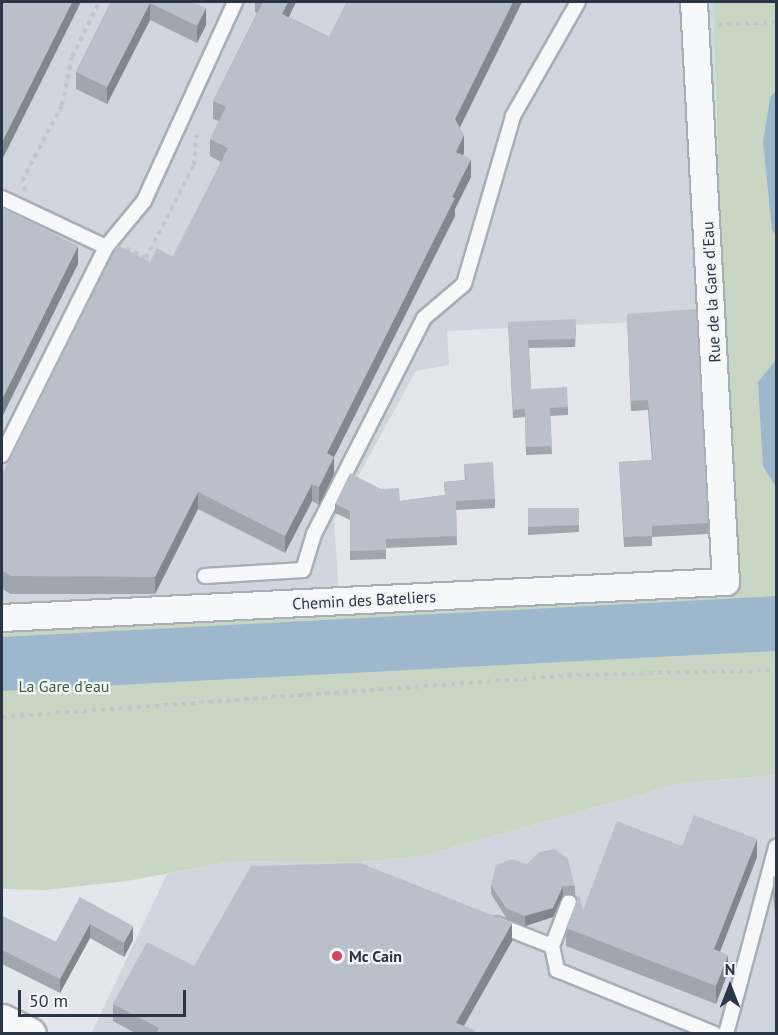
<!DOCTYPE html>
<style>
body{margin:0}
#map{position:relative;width:778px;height:1035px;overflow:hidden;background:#e3e7ec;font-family:"PT Sans",sans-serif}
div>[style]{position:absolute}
.built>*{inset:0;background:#d1d6de}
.green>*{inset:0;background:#cad6c4}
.water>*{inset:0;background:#9db7cd}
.path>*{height:4px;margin-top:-2px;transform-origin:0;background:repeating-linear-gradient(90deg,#c1c5cb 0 4.5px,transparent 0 9px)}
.roads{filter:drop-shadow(2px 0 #a8aeb7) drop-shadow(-2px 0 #a8aeb7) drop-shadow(0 2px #a8aeb7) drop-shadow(0 -2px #a8aeb7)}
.service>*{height:14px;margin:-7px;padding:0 7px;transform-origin:7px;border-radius:7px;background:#f6f8fa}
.minor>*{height:26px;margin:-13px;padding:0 13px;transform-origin:13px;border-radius:13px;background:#f6f8fa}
.tertiary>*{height:33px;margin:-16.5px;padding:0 16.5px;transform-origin:16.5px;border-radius:16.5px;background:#f6f8fa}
.wall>*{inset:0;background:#a0a5ae}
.shaded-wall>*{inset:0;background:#82868d}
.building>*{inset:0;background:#bac0ca}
.dots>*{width:16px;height:16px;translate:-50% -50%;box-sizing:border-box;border:3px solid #f3f6f9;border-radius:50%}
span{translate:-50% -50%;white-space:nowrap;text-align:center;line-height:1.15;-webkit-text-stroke:4.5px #f3f6f9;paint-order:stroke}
.street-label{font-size:16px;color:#2a3545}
.park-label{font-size:16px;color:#416137}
.poi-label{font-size:16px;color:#2a3545;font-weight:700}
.left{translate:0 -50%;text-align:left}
.frame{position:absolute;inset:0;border:3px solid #2a3545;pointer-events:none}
.north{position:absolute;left:700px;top:957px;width:60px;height:60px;-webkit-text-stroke:4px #f3f6f9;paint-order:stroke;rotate:0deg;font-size:16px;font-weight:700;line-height:24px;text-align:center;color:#2a3545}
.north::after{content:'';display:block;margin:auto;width:21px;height:27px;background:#2a3545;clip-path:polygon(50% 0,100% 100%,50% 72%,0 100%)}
.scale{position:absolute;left:18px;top:990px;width:168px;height:27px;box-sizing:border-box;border:3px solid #2a3545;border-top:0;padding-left:8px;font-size:18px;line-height:21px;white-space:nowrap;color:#2a3545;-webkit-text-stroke:4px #f3f6f9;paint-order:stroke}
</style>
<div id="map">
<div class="built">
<div style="clip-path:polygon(2px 2px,713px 2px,721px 302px,701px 319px,447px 331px,449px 365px,416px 371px,334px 520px,340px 612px,2px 626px)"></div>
<div style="clip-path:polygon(776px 775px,776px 1033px,91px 1034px,167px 874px,235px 861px,351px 863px,422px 856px,681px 783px)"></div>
</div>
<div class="green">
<div style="clip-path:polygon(713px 2px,776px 2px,776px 775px,681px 783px,422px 856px,351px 863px,235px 861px,127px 881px,45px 890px,2px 889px,2px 626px,732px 590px)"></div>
</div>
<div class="water">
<div style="clip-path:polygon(776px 90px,776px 236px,772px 229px,763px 142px,770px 98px)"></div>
<div style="clip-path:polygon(776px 360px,776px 487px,763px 466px,758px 382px)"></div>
<div style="clip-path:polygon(776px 596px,776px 651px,2px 691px,2px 637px)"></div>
</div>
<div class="path">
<div style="left:718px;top:25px;width:58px;rotate:-3deg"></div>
<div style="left:25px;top:191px;width:10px;rotate:-107deg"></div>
<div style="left:22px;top:181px;width:86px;rotate:-62.2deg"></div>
<div style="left:62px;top:105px;width:49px;rotate:-78.2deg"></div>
<div style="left:72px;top:57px;width:61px;rotate:-63.9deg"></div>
<div style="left:126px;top:248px;width:22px;rotate:27deg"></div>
<div style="left:146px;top:258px;width:105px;rotate:-62.7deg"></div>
<div style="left:194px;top:165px;width:34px;rotate:-85deg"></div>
<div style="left:2px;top:717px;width:577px;rotate:-4.18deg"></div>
<div style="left:577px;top:675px;width:199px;rotate:-1.4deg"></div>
</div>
<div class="roads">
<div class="service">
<div style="left:2px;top:198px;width:115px;rotate:25.2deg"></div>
<div style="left:2px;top:455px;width:233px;rotate:-63.4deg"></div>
<div style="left:106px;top:247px;width:60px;rotate:-50.4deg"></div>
<div style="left:144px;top:201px;width:219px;rotate:-65.4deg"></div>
<div style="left:205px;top:576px;width:98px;rotate:-3.5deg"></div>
<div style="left:303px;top:570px;width:38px;rotate:-73deg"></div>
<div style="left:314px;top:534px;width:242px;rotate:-63deg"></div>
<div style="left:424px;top:318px;width:52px;rotate:-40.4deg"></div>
<div style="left:464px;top:284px;width:175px;rotate:-73.7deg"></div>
<div style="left:513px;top:116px;width:131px;rotate:-60.3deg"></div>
<div style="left:496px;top:924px;width:60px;rotate:21.4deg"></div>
<div style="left:552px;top:946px;width:25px;rotate:78deg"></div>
<div style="left:557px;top:970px;width:170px;rotate:22.1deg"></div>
<div style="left:552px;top:946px;width:47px;rotate:-68.9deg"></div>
<div style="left:726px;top:1034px;width:194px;rotate:-75deg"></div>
</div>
<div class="minor">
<div style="left:2px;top:618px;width:725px;rotate:-2.85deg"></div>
<div style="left:726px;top:582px;width:581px;rotate:-93.16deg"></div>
</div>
<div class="tertiary">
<div style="left:2px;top:1021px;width:30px;rotate:26deg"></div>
</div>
</div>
<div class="wall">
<div style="clip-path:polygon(111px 2px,192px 2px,206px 25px,197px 43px,150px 20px,107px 104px,76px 89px,76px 72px)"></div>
<div style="clip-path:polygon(255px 2px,296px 2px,289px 17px,329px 37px,347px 2px,522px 2px,460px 127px,464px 153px,463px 155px,471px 177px,455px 209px,455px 216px,334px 457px,334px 474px,319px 505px,312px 501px,285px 553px,198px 509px,155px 594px,11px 594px,2px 589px,2px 475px,150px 262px,173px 257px,221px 162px,210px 156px,210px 139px,219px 121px,213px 119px,213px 101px,257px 13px,255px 12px)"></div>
<div style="clip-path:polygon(627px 314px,708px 523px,708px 534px,652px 537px,652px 546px,624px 547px,619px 462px,652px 460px,648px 410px,631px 411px)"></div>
<div style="clip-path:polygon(508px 322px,576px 327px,575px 347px,529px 348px,531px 389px,568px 407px,568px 415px,550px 416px,552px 454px,526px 455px,525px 417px,513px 418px)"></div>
<div style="clip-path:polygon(464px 464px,495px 499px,495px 508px,456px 510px,457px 545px,386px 548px,386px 559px,350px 560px,350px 520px,335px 513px,335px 504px,400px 501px,445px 495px,444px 482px,465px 480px)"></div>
<div style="clip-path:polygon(528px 508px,579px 508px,579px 532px,528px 535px)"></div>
<div style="clip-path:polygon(682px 846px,757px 857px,720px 951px,728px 972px,716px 1004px,566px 946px,566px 928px)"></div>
<div style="clip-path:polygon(777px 875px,777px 935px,773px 895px,773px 877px)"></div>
<div style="clip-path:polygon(491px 885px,575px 886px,575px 896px,563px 895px,553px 917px,525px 926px,507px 919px,491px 894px)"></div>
<div style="clip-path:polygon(80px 897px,133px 940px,124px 957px,90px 938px,60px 993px,2px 964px,2px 916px,56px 942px)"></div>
<div style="clip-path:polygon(512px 941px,464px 1026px,475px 1034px,137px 1034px,113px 1021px,113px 1004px,194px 966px)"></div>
</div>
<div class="shaded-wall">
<div style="clip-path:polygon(72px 2px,81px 2px,2px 160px,2px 142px)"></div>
<div style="clip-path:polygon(288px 2px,296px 2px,282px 31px,282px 14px)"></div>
<div style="clip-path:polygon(513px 2px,522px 2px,455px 137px,455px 119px)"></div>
<div style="clip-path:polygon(150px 3px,150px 20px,107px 104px,107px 87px)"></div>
<div style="clip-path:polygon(206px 8px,206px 25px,197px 43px,197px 26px)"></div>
<div style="clip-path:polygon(464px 135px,464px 153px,456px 169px,456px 152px)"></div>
<div style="clip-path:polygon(471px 159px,471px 177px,455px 209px,455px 216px,327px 471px,327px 453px)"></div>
<div style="clip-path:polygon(78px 246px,78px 264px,2px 417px,2px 399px)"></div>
<div style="clip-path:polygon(334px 457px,334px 474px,319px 505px,319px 487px)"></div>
<div style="clip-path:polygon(312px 484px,312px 501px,285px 553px,285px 536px)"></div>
<div style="clip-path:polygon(198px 492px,198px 509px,155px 594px,155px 577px)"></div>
<div style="clip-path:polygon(757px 839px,757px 857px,714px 967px,714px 949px)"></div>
<div style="clip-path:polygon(563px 886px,563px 895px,553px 917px,525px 926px,525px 916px)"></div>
<div style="clip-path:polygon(512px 923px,512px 941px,459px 1034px,456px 1023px)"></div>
<div style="clip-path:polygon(90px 924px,90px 938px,60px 993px,60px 979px)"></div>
<div style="clip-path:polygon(133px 926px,133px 940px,124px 957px,124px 943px)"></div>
<div style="clip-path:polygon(728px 955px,728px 972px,716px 1004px,716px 986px)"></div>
</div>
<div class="building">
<div style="clip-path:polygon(2px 2px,72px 2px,2px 142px)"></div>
<div style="clip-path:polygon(111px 2px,192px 2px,206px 8px,197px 26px,150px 3px,107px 87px,76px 72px)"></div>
<div style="clip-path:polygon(263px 2px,288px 2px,282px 14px,329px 37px,347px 2px,513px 2px,455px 119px,464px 135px,456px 152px,471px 159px,452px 197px,455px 198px,327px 453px,334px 457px,319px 487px,312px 484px,285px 536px,198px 492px,155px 577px,11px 576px,2px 571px,2px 475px,118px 245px,150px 262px,157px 248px,173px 257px,228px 148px,210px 139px,226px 107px,213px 101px)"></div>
<div style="clip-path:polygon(2px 207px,78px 246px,2px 399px)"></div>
<div style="clip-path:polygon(696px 309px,708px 523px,652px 526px,652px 536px,624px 537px,619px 462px,653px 460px,648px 400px,631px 401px,627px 314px)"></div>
<div style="clip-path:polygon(576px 319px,575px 339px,528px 340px,531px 389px,567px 387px,568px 407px,550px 408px,552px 446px,526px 447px,525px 409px,513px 410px,508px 322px)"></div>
<div style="clip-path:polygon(493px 462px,495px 499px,456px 501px,457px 536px,386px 539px,386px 550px,350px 551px,350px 511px,335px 504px,350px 473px,381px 489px,399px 488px,400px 501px,445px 495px,444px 482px,466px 480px,464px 464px)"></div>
<div style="clip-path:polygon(528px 508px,579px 508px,579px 525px,528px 527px)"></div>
<div style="clip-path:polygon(694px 815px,757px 839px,714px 949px,728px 955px,716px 986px,566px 928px,579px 894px,583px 910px,617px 821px,682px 846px)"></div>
<div style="clip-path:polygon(555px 849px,568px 859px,575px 886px,563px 886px,553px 908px,525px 916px,507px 909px,491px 885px,496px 865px,512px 859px,527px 864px,539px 852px)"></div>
<div style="clip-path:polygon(360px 863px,512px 923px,456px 1023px,475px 1030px,473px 1034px,156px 1034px,159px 1028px,113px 1004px,147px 942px,194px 966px,251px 866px)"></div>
<div style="clip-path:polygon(777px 875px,777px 917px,773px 877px)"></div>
<div style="clip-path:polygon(80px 897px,133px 926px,124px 943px,90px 924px,60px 979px,2px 950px,2px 916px,56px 942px)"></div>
</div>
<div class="dots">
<div style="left:337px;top:956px;background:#d44562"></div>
</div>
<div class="street-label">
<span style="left:711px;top:292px;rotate:-93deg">Rue de la Gare d'Eau</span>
<span style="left:364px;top:600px;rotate:-3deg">Chemin des Bateliers</span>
</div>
<div class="park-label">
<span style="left:64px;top:686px">La Gare d'eau</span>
</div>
<div class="poi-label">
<span class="left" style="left:349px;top:956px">Mc Cain</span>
</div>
<div class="frame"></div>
<div class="north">N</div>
<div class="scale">50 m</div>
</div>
